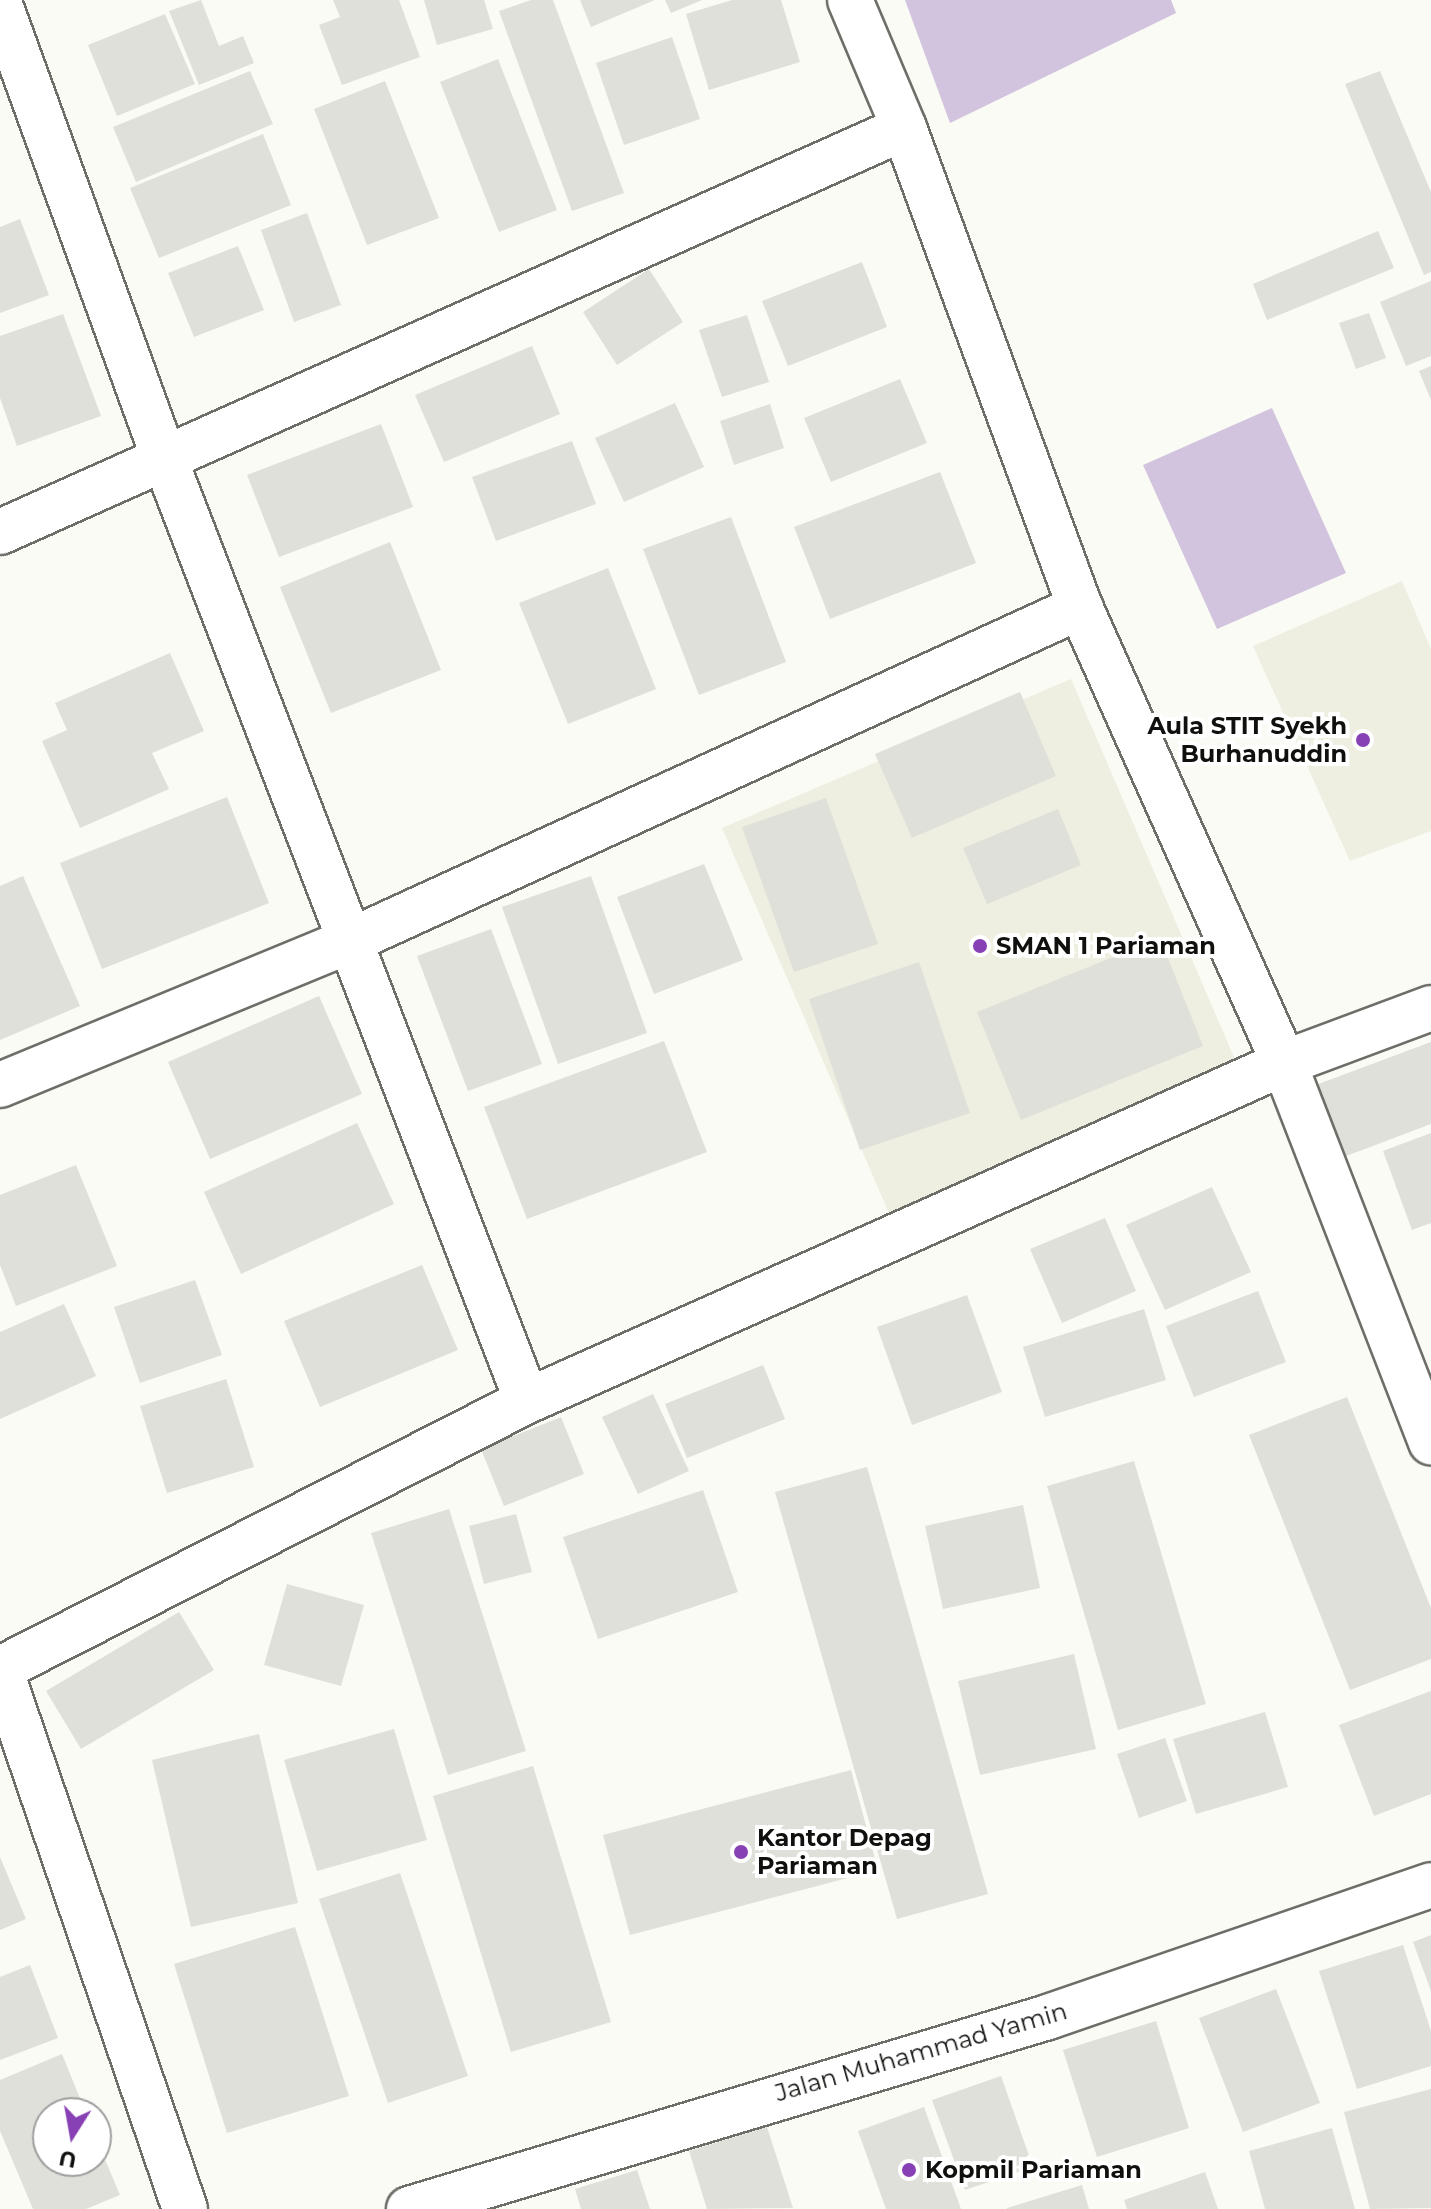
<!DOCTYPE html>
<style>
body{margin:0}
#map{position:relative;width:1431px;height:2209px;overflow:hidden;background:#fafbf5;font-family:Montserrat,sans-serif}
div>[style]{position:absolute}
.built>*{inset:0;background:#eeefe1}
.green>*{inset:0;background:#d2c3de}
.building>*{inset:0;background:#e0e0da}
.roads{filter:drop-shadow(2px 0 #6e6e69) drop-shadow(-2px 0 #6e6e69) drop-shadow(0 2px #6e6e69) drop-shadow(0 -2px #6e6e69)}
.minor>*{height:44px;margin:-22px;padding:0 22px;transform-origin:22px;border-radius:22px;background:#fff}
.dots>*{width:22px;height:22px;translate:-50% -50%;box-sizing:border-box;border:4px solid #fff;border-radius:50%}
span{translate:-50% -50%;white-space:nowrap;text-align:center;line-height:1.15;-webkit-text-stroke:8px #fff;paint-order:stroke}
.poi-label{font-size:24px;color:#10100e;font-weight:700}
.right{translate:-100% -50%;text-align:right}
.left{translate:0 -50%;text-align:left}
.street-label{font-size:24px;color:#10100e}
.north{position:absolute;left:32px;top:2097px;width:80px;height:80px;box-sizing:border-box;background:#fff;border:2px solid #9f9f9f;border-radius:50%;rotate:191deg;font-size:22px;font-weight:700;line-height:32px;text-align:center;color:#10100e}
.north::after{content:'';display:block;margin:auto;width:28px;height:36px;background:#8741b4;clip-path:polygon(50% 0,100% 100%,50% 72%,0 100%)}
</style>
<div id="map">
<div class="built">
<div style="clip-path:polygon(1402px 581px,1431px 649px,1431px 831px,1350px 861px,1253px 646px)"></div>
<div style="clip-path:polygon(1071px 679px,1237px 1064px,889px 1213px,722px 828px)"></div>
</div>
<div class="green">
<div style="clip-path:polygon(905px 0,1171px 0,1176px 13px,950px 123px)"></div>
<div style="clip-path:polygon(1272px 408px,1346px 573px,1217px 629px,1143px 465px)"></div>
</div>
<div class="building">
<div style="clip-path:polygon(201px 0,219px 46px,243px 36px,254px 63px,199px 85px,169px 11px)"></div>
<div style="clip-path:polygon(333px 0,399px 0,420px 57px,342px 85px,319px 25px,340px 17px)"></div>
<div style="clip-path:polygon(424px 0,484px 0,493px 29px,437px 45px)"></div>
<div style="clip-path:polygon(531px 0,553px 0,624px 193px,572px 211px,499px 11px)"></div>
<div style="clip-path:polygon(580px 0,655px 0,591px 27px)"></div>
<div style="clip-path:polygon(665px 0,702px 0,671px 13px)"></div>
<div style="clip-path:polygon(732px 0,781px 0,800px 62px,709px 90px,686px 14px)"></div>
<div style="clip-path:polygon(165px 14px,195px 84px,117px 116px,88px 45px)"></div>
<div style="clip-path:polygon(672px 37px,700px 119px,624px 145px,596px 63px)"></div>
<div style="clip-path:polygon(498px 59px,557px 210px,499px 232px,440px 82px)"></div>
<div style="clip-path:polygon(250px 71px,273px 124px,136px 182px,113px 127px)"></div>
<div style="clip-path:polygon(1380px 71px,1431px 192px,1431px 272px,1424px 275px,1345px 84px)"></div>
<div style="clip-path:polygon(385px 81px,439px 218px,367px 245px,314px 109px)"></div>
<div style="clip-path:polygon(263px 134px,291px 205px,159px 258px,130px 188px)"></div>
<div style="clip-path:polygon(307px 213px,341px 305px,294px 322px,261px 230px)"></div>
<div style="clip-path:polygon(20px 219px,49px 295px,0 313px,0 227px)"></div>
<div style="clip-path:polygon(1378px 231px,1394px 268px,1267px 320px,1253px 284px)"></div>
<div style="clip-path:polygon(238px 246px,264px 310px,194px 337px,168px 273px)"></div>
<div style="clip-path:polygon(862px 262px,887px 327px,788px 366px,762px 301px)"></div>
<div style="clip-path:polygon(649px 269px,683px 322px,617px 365px,583px 312px)"></div>
<div style="clip-path:polygon(1431px 281px,1431px 356px,1406px 366px,1380px 302px)"></div>
<div style="clip-path:polygon(1369px 313px,1386px 358px,1356px 369px,1339px 323px)"></div>
<div style="clip-path:polygon(63px 314px,101px 416px,17px 446px,0 398px,0 336px)"></div>
<div style="clip-path:polygon(747px 315px,769px 382px,722px 397px,699px 330px)"></div>
<div style="clip-path:polygon(532px 346px,560px 414px,444px 462px,415px 395px)"></div>
<div style="clip-path:polygon(1431px 366px,1431px 400px,1419px 371px)"></div>
<div style="clip-path:polygon(900px 379px,927px 443px,831px 482px,804px 418px)"></div>
<div style="clip-path:polygon(675px 403px,704px 467px,624px 502px,595px 438px)"></div>
<div style="clip-path:polygon(770px 404px,784px 448px,734px 465px,720px 421px)"></div>
<div style="clip-path:polygon(381px 424px,413px 507px,279px 557px,247px 475px)"></div>
<div style="clip-path:polygon(572px 441px,596px 504px,496px 541px,472px 477px)"></div>
<div style="clip-path:polygon(940px 472px,976px 563px,830px 619px,794px 527px)"></div>
<div style="clip-path:polygon(731px 517px,786px 662px,699px 695px,643px 549px)"></div>
<div style="clip-path:polygon(390px 542px,441px 670px,331px 713px,280px 587px)"></div>
<div style="clip-path:polygon(608px 568px,656px 689px,568px 724px,519px 603px)"></div>
<div style="clip-path:polygon(170px 653px,204px 731px,152px 753px,169px 789px,80px 828px,42px 741px,67px 730px,55px 703px)"></div>
<div style="clip-path:polygon(1020px 692px,1056px 776px,912px 838px,875px 754px)"></div>
<div style="clip-path:polygon(227px 797px,269px 903px,102px 969px,60px 863px)"></div>
<div style="clip-path:polygon(826px 798px,878px 944px,794px 972px,742px 827px)"></div>
<div style="clip-path:polygon(1058px 809px,1081px 865px,987px 904px,963px 848px)"></div>
<div style="clip-path:polygon(704px 864px,743px 960px,654px 994px,617px 897px)"></div>
<div style="clip-path:polygon(23px 876px,80px 1006px,0 1040px,0 886px)"></div>
<div style="clip-path:polygon(591px 876px,647px 1033px,558px 1064px,502px 907px)"></div>
<div style="clip-path:polygon(491px 929px,542px 1064px,468px 1091px,417px 956px)"></div>
<div style="clip-path:polygon(1160px 938px,1203px 1046px,1021px 1120px,977px 1012px)"></div>
<div style="clip-path:polygon(919px 962px,970px 1113px,860px 1150px,809px 999px)"></div>
<div style="clip-path:polygon(319px 996px,362px 1094px,210px 1159px,168px 1062px)"></div>
<div style="clip-path:polygon(664px 1041px,707px 1152px,527px 1219px,484px 1107px)"></div>
<div style="clip-path:polygon(1431px 1042px,1431px 1124px,1341px 1158px,1313px 1086px)"></div>
<div style="clip-path:polygon(357px 1123px,394px 1204px,241px 1274px,204px 1192px)"></div>
<div style="clip-path:polygon(1431px 1133px,1431px 1223px,1412px 1230px,1383px 1151px)"></div>
<div style="clip-path:polygon(76px 1165px,117px 1266px,16px 1306px,0 1265px,0 1195px)"></div>
<div style="clip-path:polygon(1212px 1187px,1251px 1272px,1165px 1310px,1126px 1225px)"></div>
<div style="clip-path:polygon(1105px 1218px,1136px 1291px,1062px 1323px,1030px 1249px)"></div>
<div style="clip-path:polygon(422px 1265px,458px 1350px,320px 1407px,284px 1321px)"></div>
<div style="clip-path:polygon(195px 1280px,222px 1355px,140px 1383px,114px 1307px)"></div>
<div style="clip-path:polygon(1258px 1291px,1286px 1362px,1194px 1397px,1166px 1326px)"></div>
<div style="clip-path:polygon(967px 1295px,1002px 1392px,912px 1425px,877px 1327px)"></div>
<div style="clip-path:polygon(64px 1304px,96px 1376px,0 1419px,0 1332px)"></div>
<div style="clip-path:polygon(1144px 1309px,1166px 1380px,1045px 1417px,1023px 1347px)"></div>
<div style="clip-path:polygon(763px 1365px,785px 1419px,687px 1458px,665px 1404px)"></div>
<div style="clip-path:polygon(226px 1379px,254px 1467px,167px 1493px,140px 1406px)"></div>
<div style="clip-path:polygon(653px 1394px,689px 1471px,638px 1494px,602px 1417px)"></div>
<div style="clip-path:polygon(1347px 1397px,1431px 1608px,1431px 1659px,1350px 1690px,1249px 1435px)"></div>
<div style="clip-path:polygon(561px 1417px,584px 1474px,504px 1506px,481px 1449px)"></div>
<div style="clip-path:polygon(1134px 1461px,1206px 1704px,1118px 1730px,1047px 1486px)"></div>
<div style="clip-path:polygon(867px 1467px,988px 1894px,897px 1919px,775px 1492px)"></div>
<div style="clip-path:polygon(703px 1490px,738px 1592px,598px 1639px,563px 1537px)"></div>
<div style="clip-path:polygon(1023px 1505px,1040px 1588px,943px 1609px,925px 1526px)"></div>
<div style="clip-path:polygon(449px 1509px,526px 1751px,448px 1775px,371px 1533px)"></div>
<div style="clip-path:polygon(516px 1514px,532px 1572px,484px 1584px,469px 1526px)"></div>
<div style="clip-path:polygon(287px 1584px,364px 1605px,341px 1686px,264px 1665px)"></div>
<div style="clip-path:polygon(179px 1612px,214px 1670px,81px 1749px,46px 1691px)"></div>
<div style="clip-path:polygon(1074px 1654px,1096px 1749px,980px 1775px,958px 1681px)"></div>
<div style="clip-path:polygon(1431px 1691px,1431px 1794px,1374px 1816px,1339px 1725px)"></div>
<div style="clip-path:polygon(1265px 1712px,1288px 1787px,1196px 1814px,1173px 1739px)"></div>
<div style="clip-path:polygon(394px 1729px,427px 1840px,317px 1871px,284px 1760px)"></div>
<div style="clip-path:polygon(259px 1734px,298px 1903px,191px 1927px,152px 1760px)"></div>
<div style="clip-path:polygon(1165px 1738px,1187px 1801px,1139px 1818px,1117px 1754px)"></div>
<div style="clip-path:polygon(533px 1766px,611px 2022px,511px 2052px,433px 1796px)"></div>
<div style="clip-path:polygon(851px 1770px,878px 1870px,630px 1935px,603px 1835px)"></div>
<div style="clip-path:polygon(0 1857px,26px 1919px,0 1930px)"></div>
<div style="clip-path:polygon(400px 1873px,468px 2076px,388px 2103px,319px 1899px)"></div>
<div style="clip-path:polygon(295px 1927px,349px 2096px,227px 2133px,174px 1964px)"></div>
<div style="clip-path:polygon(1431px 1935px,1431px 1991px,1413px 1942px)"></div>
<div style="clip-path:polygon(1403px 1945px,1431px 2031px,1431px 2066px,1357px 2089px,1319px 1971px)"></div>
<div style="clip-path:polygon(30px 1965px,58px 2038px,0 2060px,0 1977px)"></div>
<div style="clip-path:polygon(1276px 1989px,1320px 2103px,1243px 2132px,1199px 2018px)"></div>
<div style="clip-path:polygon(1156px 2021px,1189px 2128px,1097px 2157px,1063px 2050px)"></div>
<div style="clip-path:polygon(62px 2054px,86px 2113px,48px 2113px,48px 2161px,96px 2161px,96px 2138px,120px 2195px,86px 2209px,33px 2209px,0 2131px,0 2080px)"></div>
<div style="clip-path:polygon(1001px 2076px,1033px 2167px,965px 2190px,932px 2100px)"></div>
<div style="clip-path:polygon(1431px 2089px,1431px 2208px,1370px 2209px,1344px 2112px)"></div>
<div style="clip-path:polygon(924px 2107px,961px 2209px,886px 2209px,858px 2131px)"></div>
<div style="clip-path:polygon(767px 2127px,793px 2208px,707px 2209px,689px 2151px)"></div>
<div style="clip-path:polygon(1332px 2128px,1355px 2209px,1265px 2209px,1249px 2151px)"></div>
<div style="clip-path:polygon(637px 2170px,650px 2209px,581px 2209px,575px 2189px)"></div>
<div style="clip-path:polygon(1205px 2172px,1218px 2209px,1127px 2209px,1124px 2200px)"></div>
<div style="clip-path:polygon(1082px 2185px,1089px 2209px,1007px 2209px,1007px 2208px)"></div>
</div>
<div class="roads">
<div class="minor">
<div style="left:850px;top:0;width:139px;rotate:67.1deg"></div>
<div style="left:904px;top:128px;width:510px;rotate:69.83deg"></div>
<div style="left:1080px;top:607px;width:500px;rotate:65.9deg"></div>
<div style="left:1284px;top:1063px;width:407px;rotate:68.8deg"></div>
<div style="left:0;top:5px;width:481px;rotate:70.1deg"></div>
<div style="left:164px;top:457px;width:1011px;rotate:68.97deg"></div>
<div style="left:0;top:532px;width:990px;rotate:-24.08deg"></div>
<div style="left:0;top:1085px;width:381px;rotate:-22.4deg"></div>
<div style="left:352px;top:940px;width:801px;rotate:-24.58deg"></div>
<div style="left:0;top:1669px;width:591px;rotate:-26.96deg"></div>
<div style="left:527px;top:1401px;width:829px;rotate:-24.06deg"></div>
<div style="left:1284px;top:1063px;width:157px;rotate:-20.5deg"></div>
<div style="left:0;top:1669px;width:571px;rotate:71.09deg"></div>
<div style="left:409px;top:2209px;width:667px;rotate:-16.72deg"></div>
<div style="left:1048px;top:2017px;width:405px;rotate:-19deg"></div>
</div>
</div>
<div class="dots">
<div style="left:1363px;top:740px;background:#8741b4"></div>
<div style="left:980px;top:946px;background:#8741b4"></div>
<div style="left:741px;top:1852px;background:#8741b4"></div>
<div style="left:909px;top:2170px;background:#8741b4"></div>
</div>
<div class="poi-label">
<span class="right" style="left:1347px;top:740px">Aula STIT Syekh<br>Burhanuddin</span>
<span class="left" style="left:996px;top:946px">SMAN 1 Pariaman</span>
<span class="left" style="left:757px;top:1852px">Kantor Depag<br>Pariaman</span>
<span class="left" style="left:925px;top:2170px">Kopmil Pariaman</span>
</div>
<div class="street-label">
<span style="left:921px;top:2052px;rotate:-16deg">Jalan Muhammad Yamin</span>
</div>
<div class="north">U</div>
</div>
